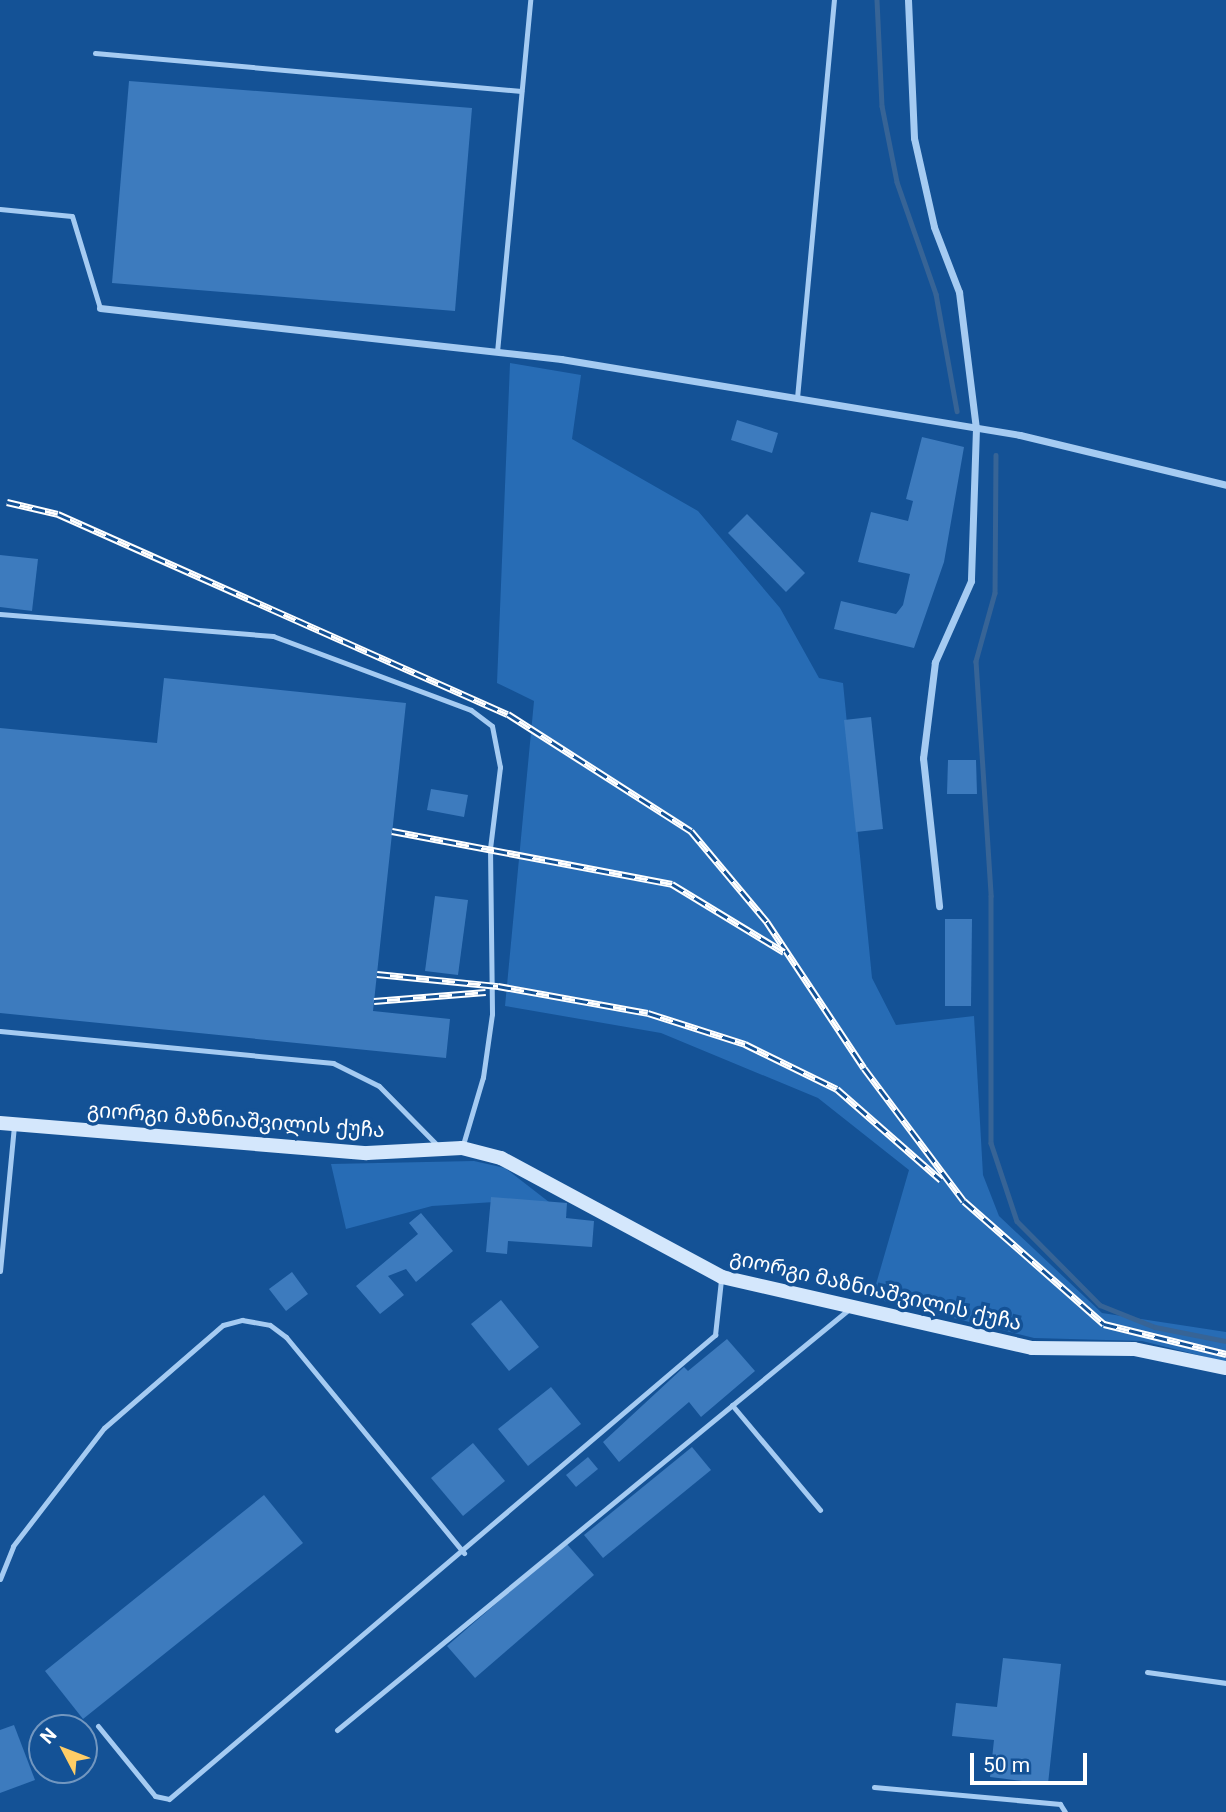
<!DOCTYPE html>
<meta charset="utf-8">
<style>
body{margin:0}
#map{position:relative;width:1226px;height:1812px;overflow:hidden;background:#145296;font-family:Roboto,"Noto Sans Georgian",sans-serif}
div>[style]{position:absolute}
.green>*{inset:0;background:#276cb5}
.stream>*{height:4.5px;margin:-2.25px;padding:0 2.25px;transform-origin:2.25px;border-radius:2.25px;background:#376496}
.building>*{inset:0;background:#3d7bbe}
.lane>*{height:5px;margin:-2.5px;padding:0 2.5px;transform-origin:2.5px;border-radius:2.5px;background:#a5cbf2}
.street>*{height:7px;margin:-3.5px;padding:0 3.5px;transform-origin:3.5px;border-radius:3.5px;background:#a5cbf2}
.secondary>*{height:14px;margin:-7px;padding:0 7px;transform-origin:7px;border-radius:7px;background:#d4e7fc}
.rail>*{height:7px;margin-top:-3.5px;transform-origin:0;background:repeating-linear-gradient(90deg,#145296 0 13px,#fff 0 26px);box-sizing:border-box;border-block:2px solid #fff}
span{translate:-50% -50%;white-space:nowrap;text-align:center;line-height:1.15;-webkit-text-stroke:7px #145296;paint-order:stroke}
.street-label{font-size:21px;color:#fff}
.north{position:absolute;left:28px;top:1714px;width:70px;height:70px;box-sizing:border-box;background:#145296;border:2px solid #7297c0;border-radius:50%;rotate:312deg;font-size:19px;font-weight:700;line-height:28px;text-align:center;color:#fff}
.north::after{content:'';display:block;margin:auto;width:24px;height:32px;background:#ffcd66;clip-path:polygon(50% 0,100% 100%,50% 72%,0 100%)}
.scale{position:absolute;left:970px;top:1753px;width:117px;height:32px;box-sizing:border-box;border:4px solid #fff;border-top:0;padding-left:9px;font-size:21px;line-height:24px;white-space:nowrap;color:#fff;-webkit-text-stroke:5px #145296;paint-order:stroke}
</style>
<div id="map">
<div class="green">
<div style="clip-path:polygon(510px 363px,581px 375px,572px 439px,698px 511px,780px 608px,819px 678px,843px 683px,872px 978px,896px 1025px,974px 1016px,983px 1175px,999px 1216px,1102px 1313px,1226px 1332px,1226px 1362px,1142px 1341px,1034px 1338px,872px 1298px,909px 1170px,818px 1098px,661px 1033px,505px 1006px,534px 701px,497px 683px)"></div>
<div style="clip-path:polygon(474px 1161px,505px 1168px,567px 1216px,525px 1200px,432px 1206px,346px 1229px,331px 1164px)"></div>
</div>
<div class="stream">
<div style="left:877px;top:0;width:106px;rotate:87.3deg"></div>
<div style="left:882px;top:106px;width:77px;rotate:78.8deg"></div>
<div style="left:897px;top:182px;width:119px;rotate:70.8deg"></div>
<div style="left:936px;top:294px;width:119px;rotate:79.8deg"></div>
<div style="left:996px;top:455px;width:138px;rotate:90.4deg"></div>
<div style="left:995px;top:593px;width:71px;rotate:105.6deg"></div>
<div style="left:976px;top:661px;width:235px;rotate:86.3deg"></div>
<div style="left:991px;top:896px;width:247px;rotate:90deg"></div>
<div style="left:991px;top:1143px;width:82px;rotate:71.6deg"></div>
<div style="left:1017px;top:1221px;width:118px;rotate:45.3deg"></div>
<div style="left:1100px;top:1305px;width:59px;rotate:21.8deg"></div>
<div style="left:1155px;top:1327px;width:72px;rotate:11.2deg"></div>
</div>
<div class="building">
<div style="clip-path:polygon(129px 81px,472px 108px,455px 311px,112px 283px)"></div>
<div style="clip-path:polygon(737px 420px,778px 433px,772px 453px,731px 440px)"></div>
<div style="clip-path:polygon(922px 437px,964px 447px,944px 562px,914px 648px,834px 629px,841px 601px,896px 614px,903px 605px,910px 574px,858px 562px,871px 512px,908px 521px,913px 501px,906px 499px)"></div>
<div style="clip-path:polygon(747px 514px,805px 573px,786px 592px,728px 533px)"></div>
<div style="clip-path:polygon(0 555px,38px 559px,32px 611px,0 607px)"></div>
<div style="clip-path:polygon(164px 678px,406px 703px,373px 1011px,450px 1019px,446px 1058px,0 1013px,0 728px,157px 743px)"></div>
<div style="clip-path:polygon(871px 717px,883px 829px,856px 832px,844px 720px)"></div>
<div style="clip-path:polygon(948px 760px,976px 760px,977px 794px,947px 794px)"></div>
<div style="clip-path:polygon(431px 789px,468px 795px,464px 817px,427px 810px)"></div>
<div style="clip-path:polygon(435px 896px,468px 900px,458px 975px,425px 971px)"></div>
<div style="clip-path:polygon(945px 919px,972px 919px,971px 1006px,945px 1006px)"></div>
<div style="clip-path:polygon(491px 1197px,567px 1203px,566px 1218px,594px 1221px,592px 1247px,508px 1241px,507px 1254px,486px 1252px)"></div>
<div style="clip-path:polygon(421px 1213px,453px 1251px,416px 1282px,406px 1269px,388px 1276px,404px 1295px,380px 1314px,356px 1286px,418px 1234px,409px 1223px)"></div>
<div style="clip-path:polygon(292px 1272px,308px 1294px,286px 1311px,269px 1289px)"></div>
<div style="clip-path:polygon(501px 1300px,539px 1347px,509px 1371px,471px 1324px)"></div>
<div style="clip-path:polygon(727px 1339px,755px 1371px,701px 1417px,689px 1402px,619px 1462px,603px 1442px,684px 1367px,688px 1371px)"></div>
<div style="clip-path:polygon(551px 1387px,581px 1424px,528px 1466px,498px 1429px)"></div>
<div style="clip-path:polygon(473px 1443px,505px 1481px,463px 1516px,431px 1478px)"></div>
<div style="clip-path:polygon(692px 1447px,711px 1470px,603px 1558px,584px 1535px)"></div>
<div style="clip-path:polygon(588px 1457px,598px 1469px,576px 1487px,566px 1475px)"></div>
<div style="clip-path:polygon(264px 1495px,303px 1543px,83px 1719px,45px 1671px)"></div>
<div style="clip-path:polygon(566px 1543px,594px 1575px,475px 1678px,447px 1646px)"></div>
<div style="clip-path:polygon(1003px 1658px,1061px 1664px,1048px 1784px,990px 1777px,994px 1740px,952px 1736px,956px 1703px,997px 1707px)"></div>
<div style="clip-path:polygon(14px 1725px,35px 1780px,0 1793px,0 1730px)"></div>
</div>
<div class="lane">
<div style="left:95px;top:53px;width:428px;rotate:5.1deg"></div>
<div style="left:0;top:209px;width:72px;rotate:5.6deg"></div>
<div style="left:72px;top:216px;width:96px;rotate:73.1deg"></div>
<div style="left:497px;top:352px;width:354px;rotate:-84.6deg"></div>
<div style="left:797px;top:398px;width:400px;rotate:-84.7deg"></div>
<div style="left:0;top:614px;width:274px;rotate:4.6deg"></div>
<div style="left:273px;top:636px;width:211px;rotate:20.5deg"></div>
<div style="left:471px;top:710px;width:26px;rotate:37deg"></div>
<div style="left:492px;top:726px;width:42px;rotate:79deg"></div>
<div style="left:500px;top:767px;width:82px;rotate:97deg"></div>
<div style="left:490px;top:848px;width:166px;rotate:89.3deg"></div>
<div style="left:492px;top:1014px;width:64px;rotate:98.1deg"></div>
<div style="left:483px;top:1077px;width:74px;rotate:106.5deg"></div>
<div style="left:0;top:1031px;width:335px;rotate:5.5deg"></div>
<div style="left:333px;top:1063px;width:51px;rotate:26.6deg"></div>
<div style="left:379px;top:1086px;width:86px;rotate:45.5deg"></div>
<div style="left:0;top:1271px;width:147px;rotate:-84.5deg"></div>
<div style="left:732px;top:1405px;width:137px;rotate:50deg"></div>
<div style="left:0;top:1579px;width:35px;rotate:-68deg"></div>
<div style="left:13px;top:1546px;width:149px;rotate:-52.4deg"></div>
<div style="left:104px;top:1428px;width:157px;rotate:-40.9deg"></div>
<div style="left:223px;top:1325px;width:20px;rotate:-15deg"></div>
<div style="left:242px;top:1320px;width:28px;rotate:10deg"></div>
<div style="left:270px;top:1325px;width:20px;rotate:37deg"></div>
<div style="left:286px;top:1337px;width:280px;rotate:50.5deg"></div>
<div style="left:1147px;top:1672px;width:80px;rotate:7.9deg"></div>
<div style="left:98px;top:1726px;width:90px;rotate:50.8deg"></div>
<div style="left:155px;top:1796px;width:14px;rotate:12deg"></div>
<div style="left:169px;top:1799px;width:717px;rotate:-40.36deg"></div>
<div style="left:715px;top:1335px;width:55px;rotate:-83.8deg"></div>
<div style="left:337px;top:1730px;width:661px;rotate:-39.42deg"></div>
<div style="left:874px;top:1787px;width:187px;rotate:5.2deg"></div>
<div style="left:1060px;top:1804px;width:9px;rotate:58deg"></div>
</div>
<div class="street">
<div style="left:908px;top:0;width:138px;rotate:87.5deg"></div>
<div style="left:914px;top:138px;width:91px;rotate:77.3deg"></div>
<div style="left:934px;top:227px;width:70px;rotate:69deg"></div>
<div style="left:959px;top:292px;width:137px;rotate:82.9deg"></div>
<div style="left:976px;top:428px;width:153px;rotate:91.9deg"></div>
<div style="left:971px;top:581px;width:89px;rotate:114deg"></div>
<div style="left:935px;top:662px;width:97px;rotate:97.1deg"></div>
<div style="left:923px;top:758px;width:149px;rotate:83.8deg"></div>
<div style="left:100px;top:308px;width:464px;rotate:6.3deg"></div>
<div style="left:561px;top:359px;width:465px;rotate:9.4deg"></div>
<div style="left:1020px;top:435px;width:212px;rotate:13.6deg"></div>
</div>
<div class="secondary">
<div style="left:0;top:1123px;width:368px;rotate:4.7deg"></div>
<div style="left:367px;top:1153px;width:95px;rotate:-3deg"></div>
<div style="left:462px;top:1148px;width:40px;rotate:14.4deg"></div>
<div style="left:501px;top:1158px;width:251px;rotate:28.3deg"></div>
<div style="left:722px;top:1277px;width:318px;rotate:12.9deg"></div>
<div style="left:1032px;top:1348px;width:102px;rotate:0.6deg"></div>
<div style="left:1134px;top:1349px;width:94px;rotate:11.7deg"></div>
</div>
<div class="rail">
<div style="left:7px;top:502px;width:52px;rotate:13.2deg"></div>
<div style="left:58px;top:514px;width:492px;rotate:24deg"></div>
<div style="left:508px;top:714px;width:217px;rotate:32.6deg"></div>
<div style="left:691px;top:831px;width:119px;rotate:50.1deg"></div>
<div style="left:767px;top:922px;width:175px;rotate:56.4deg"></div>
<div style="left:864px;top:1068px;width:166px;rotate:53.1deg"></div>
<div style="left:964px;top:1201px;width:186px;rotate:41.3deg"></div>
<div style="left:1104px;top:1324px;width:126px;rotate:13.8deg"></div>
<div style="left:392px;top:831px;width:285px;rotate:10.7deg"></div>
<div style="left:672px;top:884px;width:131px;rotate:31.3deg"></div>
<div style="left:377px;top:974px;width:122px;rotate:5.7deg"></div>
<div style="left:498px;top:986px;width:152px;rotate:10.2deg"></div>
<div style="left:648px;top:1013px;width:102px;rotate:17.7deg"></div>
<div style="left:745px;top:1044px;width:102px;rotate:26.1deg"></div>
<div style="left:837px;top:1089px;width:138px;rotate:41.2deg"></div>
<div style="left:374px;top:1001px;width:112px;rotate:-4.6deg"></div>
</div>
<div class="street-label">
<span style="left:236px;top:1120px;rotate:4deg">გიორგი მაზნიაშვილის ქუჩა</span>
<span style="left:876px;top:1290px;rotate:13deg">გიორგი მაზნიაშვილის ქუჩა</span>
</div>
<div class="north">N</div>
<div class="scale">50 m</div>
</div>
